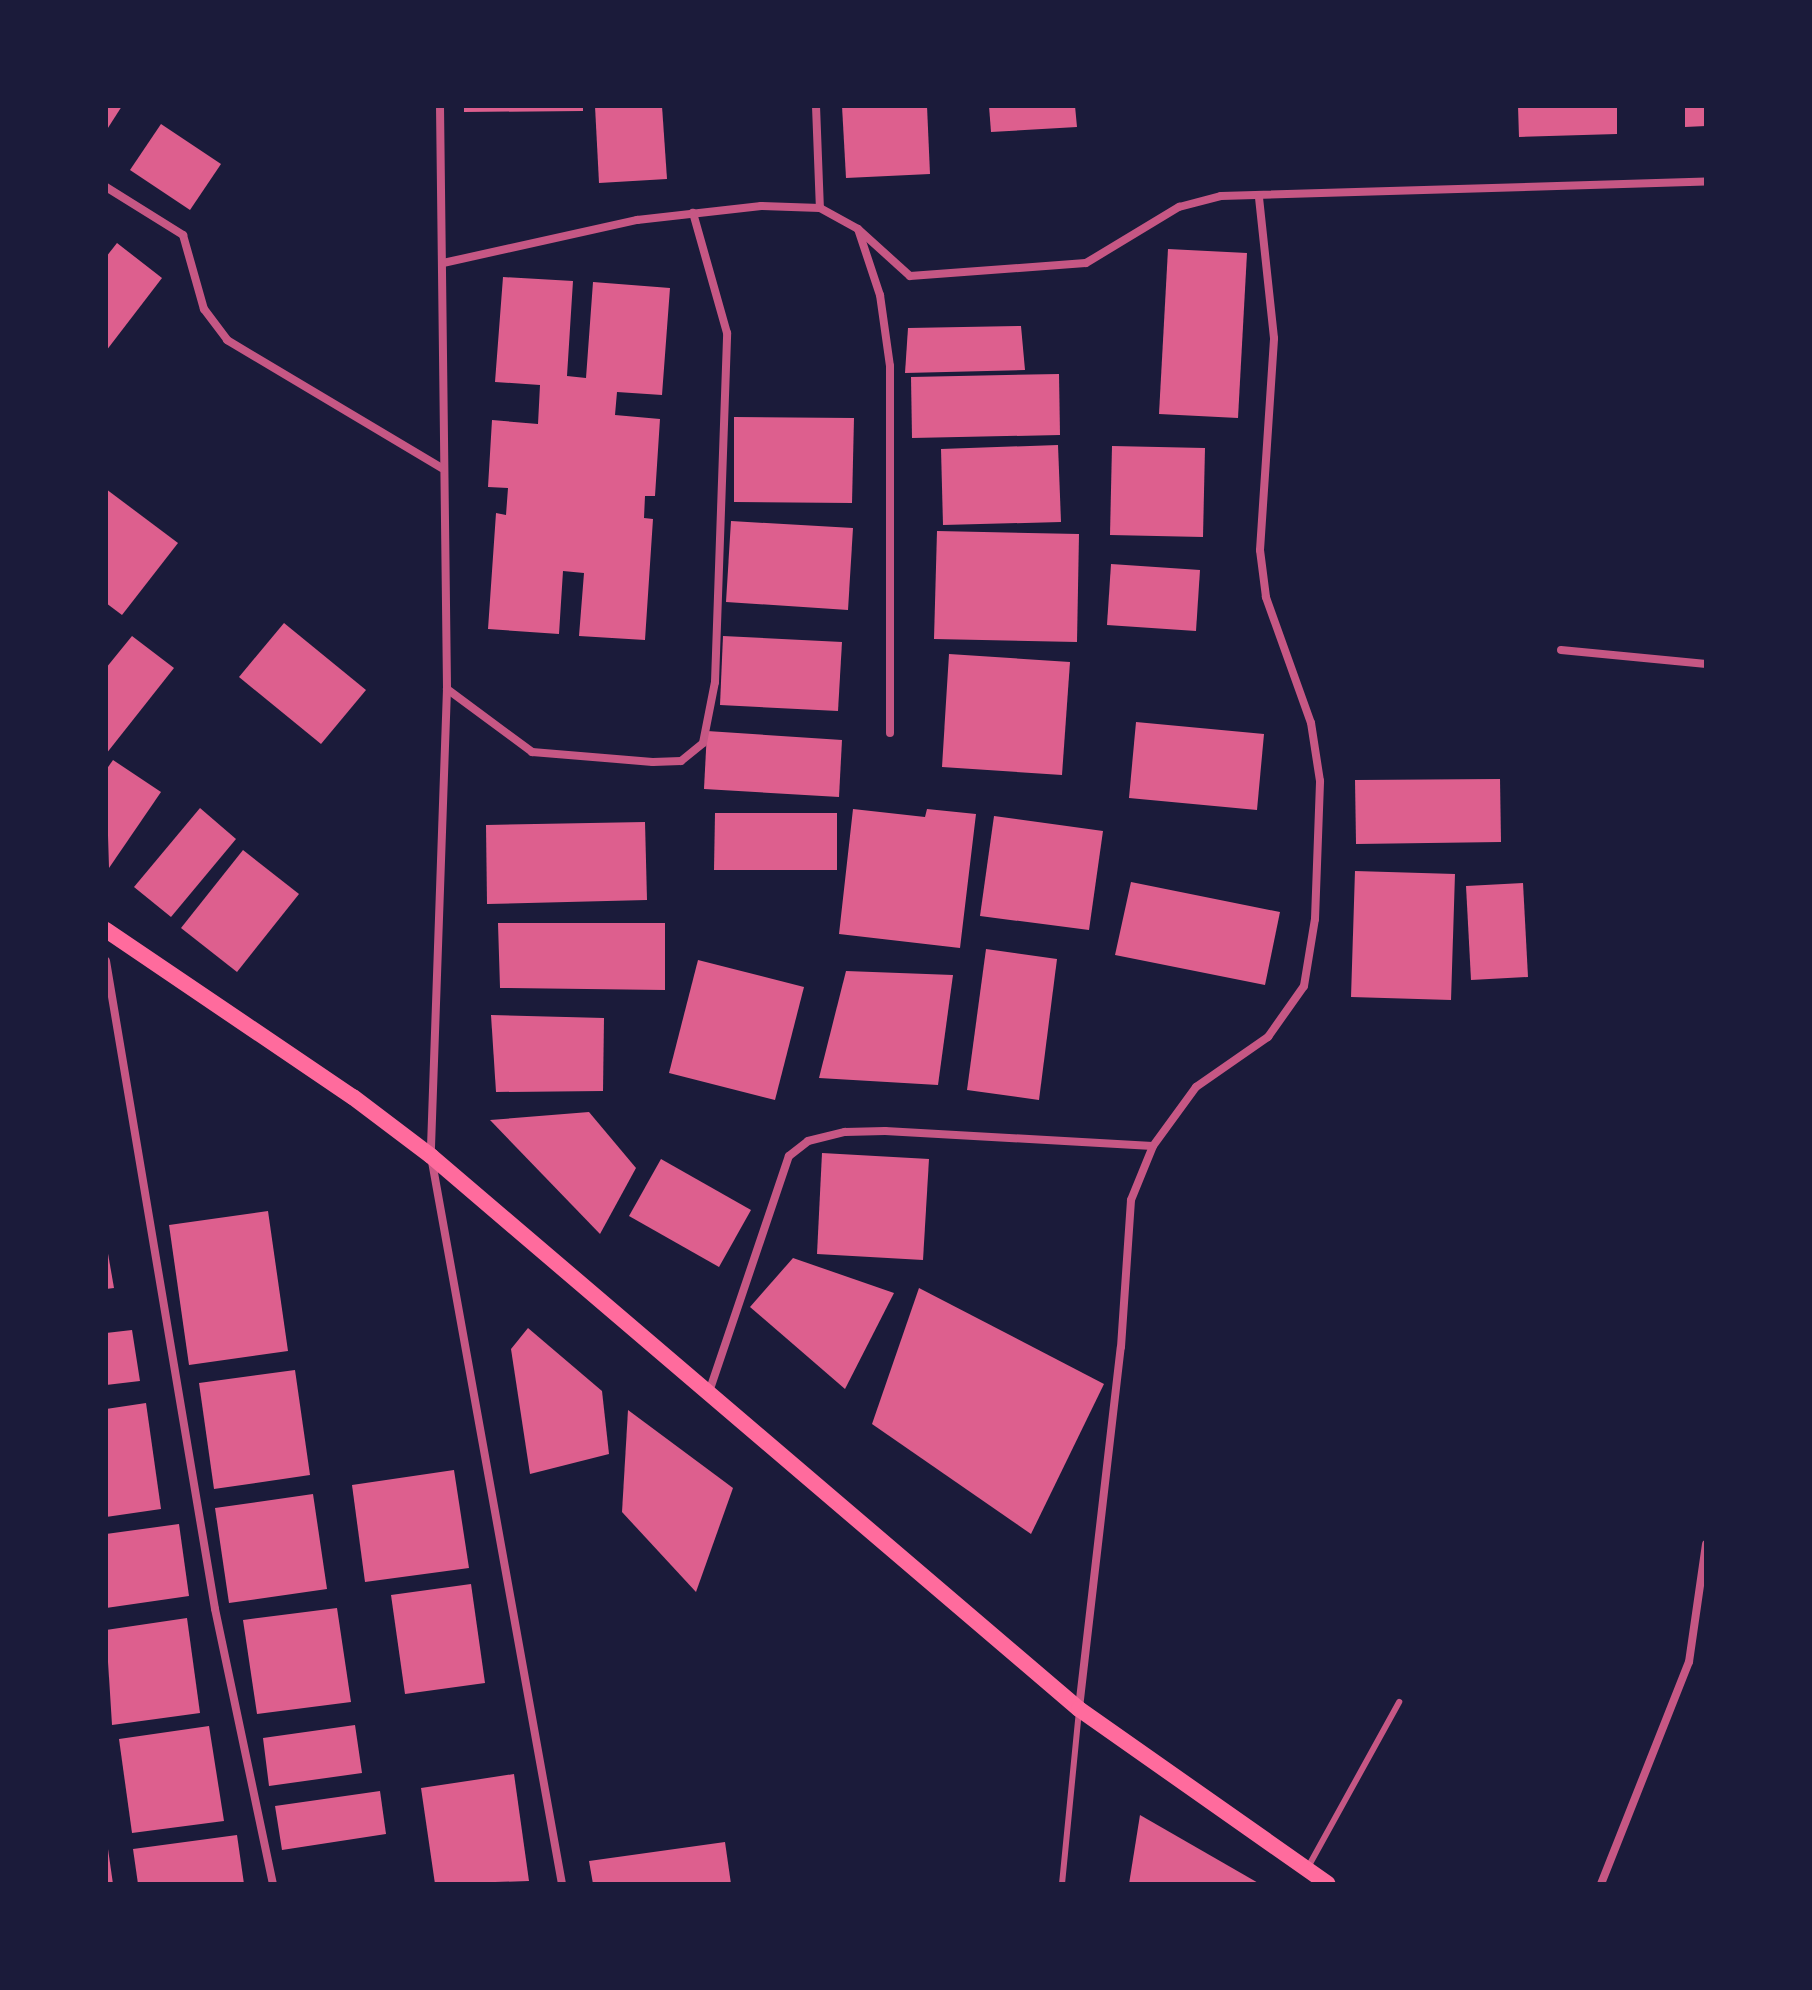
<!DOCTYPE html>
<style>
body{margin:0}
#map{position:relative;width:1812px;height:1990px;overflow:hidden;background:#1b1b3a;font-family:Montserrat,sans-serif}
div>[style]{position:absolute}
.building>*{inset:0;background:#dd5f8e}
.service>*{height:6px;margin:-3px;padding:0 3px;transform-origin:3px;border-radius:3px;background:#c65784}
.minor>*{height:8px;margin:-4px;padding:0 4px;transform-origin:4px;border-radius:4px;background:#c65784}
.secondary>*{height:16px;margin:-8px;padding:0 8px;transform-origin:8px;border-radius:8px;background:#ff6b9d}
span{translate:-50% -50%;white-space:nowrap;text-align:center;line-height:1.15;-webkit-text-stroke:8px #1b1b3a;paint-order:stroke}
.frame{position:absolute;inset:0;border:108px solid #1b1b3a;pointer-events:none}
</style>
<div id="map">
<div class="building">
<div style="clip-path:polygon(106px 106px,122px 106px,106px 131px)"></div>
<div style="clip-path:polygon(464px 106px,583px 106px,583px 111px,464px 112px)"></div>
<div style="clip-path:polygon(595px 106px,662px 106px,667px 179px,599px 183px)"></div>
<div style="clip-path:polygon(842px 106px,927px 106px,930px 174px,846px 178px)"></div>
<div style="clip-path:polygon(989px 106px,1075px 106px,1077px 127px,991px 132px)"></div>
<div style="clip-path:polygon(1518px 106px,1617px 106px,1617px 134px,1519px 137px)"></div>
<div style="clip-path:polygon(1685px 106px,1706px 106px,1706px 126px,1685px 127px)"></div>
<div style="clip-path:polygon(161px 124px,221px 164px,190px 210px,130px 170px)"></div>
<div style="clip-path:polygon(117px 243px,162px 278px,106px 351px,106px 257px)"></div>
<div style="clip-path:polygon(1168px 249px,1247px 253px,1238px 418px,1159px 414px)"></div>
<div style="clip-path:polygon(503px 277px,573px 281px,567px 376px,586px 378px,593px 282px,670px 288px,662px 395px,617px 392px,615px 415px,660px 419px,655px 496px,645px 496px,644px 518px,653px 519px,645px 640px,579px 636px,584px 573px,563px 571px,559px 634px,488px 629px,496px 513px,506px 515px,508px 488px,488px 487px,492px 420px,538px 424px,540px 385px,495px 382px)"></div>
<div style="clip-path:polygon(1021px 326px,1025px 370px,905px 373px,908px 328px)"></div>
<div style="clip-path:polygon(1059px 374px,1060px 435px,912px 438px,911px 377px)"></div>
<div style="clip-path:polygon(734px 417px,854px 418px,852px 503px,734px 502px)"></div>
<div style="clip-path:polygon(1058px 445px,1061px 522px,943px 525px,941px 449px)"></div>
<div style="clip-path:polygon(1112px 446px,1205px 448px,1203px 537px,1110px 535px)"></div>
<div style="clip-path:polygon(106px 489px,178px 543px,122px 615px,106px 603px)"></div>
<div style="clip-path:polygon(731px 521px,853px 528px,848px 610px,726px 602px)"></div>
<div style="clip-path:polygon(937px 531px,1079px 534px,1077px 642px,934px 639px)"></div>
<div style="clip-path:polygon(1111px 564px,1200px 570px,1196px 631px,1107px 625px)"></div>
<div style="clip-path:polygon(284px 623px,366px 690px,321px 744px,239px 677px)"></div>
<div style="clip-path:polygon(132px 636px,174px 668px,106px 754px,106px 668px)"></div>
<div style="clip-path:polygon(723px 636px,842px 642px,838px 711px,720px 705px)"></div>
<div style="clip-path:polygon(949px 654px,1070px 662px,1062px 775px,942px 767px)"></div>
<div style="clip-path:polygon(1136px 722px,1264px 734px,1257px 810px,1129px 798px)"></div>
<div style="clip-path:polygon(707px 731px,842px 740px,839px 797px,704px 789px)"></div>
<div style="clip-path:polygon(113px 760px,161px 792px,109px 868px,106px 770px)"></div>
<div style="clip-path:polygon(1500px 779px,1501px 842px,1356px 844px,1355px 780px)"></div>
<div style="clip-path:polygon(200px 808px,236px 839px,171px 917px,134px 887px)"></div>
<div style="clip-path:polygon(853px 809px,925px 817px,927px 809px,976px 814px,960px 948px,839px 934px)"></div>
<div style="clip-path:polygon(715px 813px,837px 813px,837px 870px,714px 870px)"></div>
<div style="clip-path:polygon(994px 816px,1103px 831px,1089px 930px,980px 916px)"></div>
<div style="clip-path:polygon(645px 822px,647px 900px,487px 904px,486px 825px)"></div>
<div style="clip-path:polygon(243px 850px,299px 894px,237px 972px,181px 928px)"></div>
<div style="clip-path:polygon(1355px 871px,1455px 874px,1451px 1000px,1351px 997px)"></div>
<div style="clip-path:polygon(1131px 882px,1280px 912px,1265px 985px,1115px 955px)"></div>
<div style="clip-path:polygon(1523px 883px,1528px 977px,1471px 980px,1466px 886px)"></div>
<div style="clip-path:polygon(498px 923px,665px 923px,665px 990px,500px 988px)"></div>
<div style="clip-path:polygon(986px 949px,1057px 959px,1039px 1100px,967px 1090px)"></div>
<div style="clip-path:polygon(698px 960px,804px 987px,775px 1100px,669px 1073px)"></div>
<div style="clip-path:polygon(846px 971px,953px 975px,938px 1085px,819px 1078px)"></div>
<div style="clip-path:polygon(491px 1015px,604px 1018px,603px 1091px,496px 1092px)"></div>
<div style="clip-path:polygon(589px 1112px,636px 1168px,600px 1234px,490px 1120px)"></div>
<div style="clip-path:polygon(822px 1153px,929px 1159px,923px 1260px,817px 1254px)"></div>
<div style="clip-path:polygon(661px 1159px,751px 1210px,719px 1267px,629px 1216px)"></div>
<div style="clip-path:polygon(268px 1211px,288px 1351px,189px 1365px,169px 1225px)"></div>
<div style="clip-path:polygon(106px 1242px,114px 1288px,106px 1289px)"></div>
<div style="clip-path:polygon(793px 1258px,894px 1293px,845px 1389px,750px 1307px)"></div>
<div style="clip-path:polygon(919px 1288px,1104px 1384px,1031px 1534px,872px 1424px)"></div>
<div style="clip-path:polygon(528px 1328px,602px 1391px,609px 1454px,530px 1474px,511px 1349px)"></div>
<div style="clip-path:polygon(132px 1330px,140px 1381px,106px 1385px,106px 1333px)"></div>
<div style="clip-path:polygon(295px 1370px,310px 1475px,214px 1489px,199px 1383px)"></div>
<div style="clip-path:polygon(146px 1403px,161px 1509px,106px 1517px,106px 1409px)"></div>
<div style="clip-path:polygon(628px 1410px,733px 1488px,696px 1592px,622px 1512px)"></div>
<div style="clip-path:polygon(454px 1470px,469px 1568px,365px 1582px,352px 1485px)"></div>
<div style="clip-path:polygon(313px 1494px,327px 1589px,229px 1603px,215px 1508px)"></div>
<div style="clip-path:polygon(179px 1524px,189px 1596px,106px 1608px,106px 1534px)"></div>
<div style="clip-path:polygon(471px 1584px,485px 1683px,405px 1694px,391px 1595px)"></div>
<div style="clip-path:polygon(337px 1608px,351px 1702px,257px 1714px,243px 1620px)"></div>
<div style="clip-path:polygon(187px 1618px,200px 1713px,112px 1725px,106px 1630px)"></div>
<div style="clip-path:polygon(355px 1725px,362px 1773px,269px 1786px,263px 1738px)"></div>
<div style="clip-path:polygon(209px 1726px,224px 1821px,132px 1833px,119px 1739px)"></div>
<div style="clip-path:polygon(514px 1774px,529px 1881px,435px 1884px,421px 1788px)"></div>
<div style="clip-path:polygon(380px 1791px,386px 1834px,282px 1850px,275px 1806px)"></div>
<div style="clip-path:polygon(1140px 1815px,1260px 1884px,1129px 1884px)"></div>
<div style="clip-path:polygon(237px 1835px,244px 1884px,138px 1884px,133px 1849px)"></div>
<div style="clip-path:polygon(725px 1842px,731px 1884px,593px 1884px,589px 1861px)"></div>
<div style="clip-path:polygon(106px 1849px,108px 1849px,113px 1884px,106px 1884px)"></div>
</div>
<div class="service">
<div style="left:1307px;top:1869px;width:191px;rotate:-61.1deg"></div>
<div style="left:1062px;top:1884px;width:173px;rotate:-84.4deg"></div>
</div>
<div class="minor">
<div style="left:440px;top:106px;width:583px;rotate:89.31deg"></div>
<div style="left:447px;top:689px;width:467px;rotate:92deg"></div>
<div style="left:431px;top:1156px;width:740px;rotate:79.8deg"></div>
<div style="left:816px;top:106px;width:102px;rotate:87.8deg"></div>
<div style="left:820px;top:208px;width:43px;rotate:28.9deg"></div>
<div style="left:858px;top:229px;width:70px;rotate:71.6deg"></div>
<div style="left:880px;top:295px;width:72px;rotate:82deg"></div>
<div style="left:890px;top:366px;width:367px;rotate:90deg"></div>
<div style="left:106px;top:187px;width:91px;rotate:31.9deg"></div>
<div style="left:183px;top:235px;width:77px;rotate:74.2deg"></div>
<div style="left:204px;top:309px;width:39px;rotate:53deg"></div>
<div style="left:227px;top:340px;width:250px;rotate:30.8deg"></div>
<div style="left:858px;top:229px;width:70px;rotate:42.1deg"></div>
<div style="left:910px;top:276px;width:176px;rotate:-4.2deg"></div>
<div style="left:1086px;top:263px;width:109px;rotate:-31.1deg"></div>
<div style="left:1179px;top:207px;width:43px;rotate:-14.7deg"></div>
<div style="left:1221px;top:196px;width:485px;rotate:-1.7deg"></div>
<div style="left:443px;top:263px;width:199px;rotate:-12.5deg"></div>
<div style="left:637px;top:220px;width:125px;rotate:-6.4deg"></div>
<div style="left:761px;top:206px;width:59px;rotate:1.9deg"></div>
<div style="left:1561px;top:650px;width:146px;rotate:5.5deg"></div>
<div style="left:447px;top:689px;width:106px;rotate:36.5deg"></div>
<div style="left:532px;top:752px;width:121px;rotate:4.7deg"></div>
<div style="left:653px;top:762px;width:28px;rotate:-2deg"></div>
<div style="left:681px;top:761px;width:28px;rotate:-39deg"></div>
<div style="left:703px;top:743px;width:62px;rotate:-78.9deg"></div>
<div style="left:715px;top:682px;width:349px;rotate:-88deg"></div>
<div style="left:727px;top:333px;width:125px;rotate:-105.8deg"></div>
<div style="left:106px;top:961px;width:657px;rotate:80.45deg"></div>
<div style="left:215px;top:1609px;width:281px;rotate:78.1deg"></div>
<div style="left:709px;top:1392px;width:249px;rotate:-71.3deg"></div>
<div style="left:789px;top:1156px;width:24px;rotate:-38deg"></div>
<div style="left:808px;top:1141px;width:38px;rotate:-14deg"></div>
<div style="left:845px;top:1132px;width:40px;rotate:-1.4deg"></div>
<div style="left:885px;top:1131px;width:268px;rotate:3.2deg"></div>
<div style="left:1079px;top:1708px;width:363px;rotate:-83.4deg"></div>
<div style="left:1121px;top:1347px;width:147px;rotate:-86.1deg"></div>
<div style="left:1131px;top:1200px;width:58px;rotate:-67.8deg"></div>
<div style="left:1153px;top:1146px;width:73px;rotate:-53.9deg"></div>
<div style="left:1196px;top:1087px;width:88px;rotate:-34.8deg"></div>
<div style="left:1268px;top:1037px;width:62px;rotate:-54.8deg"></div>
<div style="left:1304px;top:986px;width:68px;rotate:-80.7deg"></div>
<div style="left:1315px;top:919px;width:138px;rotate:-87.9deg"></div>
<div style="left:1320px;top:781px;width:59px;rotate:-98.8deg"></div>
<div style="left:1311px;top:723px;width:134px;rotate:-109.7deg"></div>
<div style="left:1266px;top:597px;width:47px;rotate:-97.3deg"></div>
<div style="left:1260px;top:550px;width:212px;rotate:-86.2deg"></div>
<div style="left:1274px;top:338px;width:141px;rotate:-96.1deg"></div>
<div style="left:1601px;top:1884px;width:239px;rotate:-68.4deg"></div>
<div style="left:1689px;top:1662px;width:119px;rotate:-81.8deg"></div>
</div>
<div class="secondary">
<div style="left:106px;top:930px;width:298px;rotate:34.1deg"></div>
<div style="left:353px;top:1097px;width:98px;rotate:37.1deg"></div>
<div style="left:431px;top:1156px;width:852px;rotate:40.48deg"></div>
<div style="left:1079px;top:1709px;width:304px;rotate:35.1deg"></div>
</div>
<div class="frame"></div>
</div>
